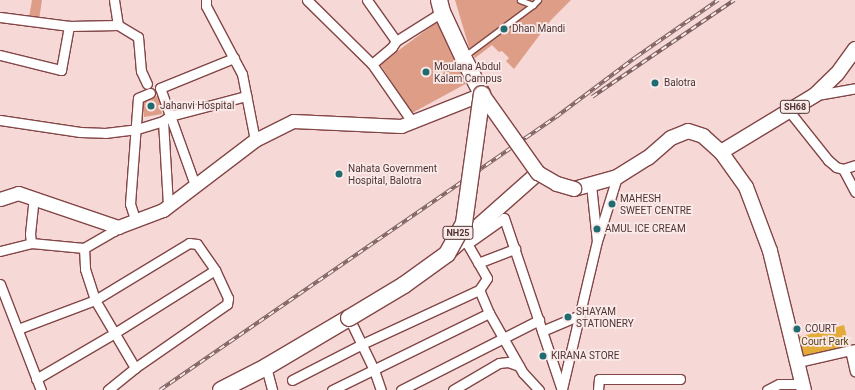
<!DOCTYPE html>
<style>
body{margin:0}
#map{position:relative;width:855px;height:390px;overflow:hidden;background:#f6d8d7;font-family:Roboto,sans-serif}
div>[style]{position:absolute}
.green>*{inset:0;background:#e3ab38}
.building>*{inset:0;background:#dd9d86}
.roads{filter:drop-shadow(1px 0 #834646) drop-shadow(-1px 0 #834646) drop-shadow(0 1px #834646) drop-shadow(0 -1px #834646)}
.lane>*{height:4.5px;margin:-2.25px;padding:0 2.25px;transform-origin:2.25px;border-radius:2.25px;background:#fff}
.street>*{height:9px;margin:-4.5px;padding:0 4.5px;transform-origin:4.5px;border-radius:4.5px;background:#fff}
.secondary>*{height:13px;margin:-6.5px;padding:0 6.5px;transform-origin:6.5px;border-radius:6.5px;background:#fff}
.primary>*{height:14px;margin:-7px;padding:0 7px;transform-origin:7px;border-radius:7px;background:#fff}
.highway>*{height:16px;margin:-8px;padding:0 8px;transform-origin:8px;border-radius:8px;background:#fff}
.rail>*{height:3.5px;margin-top:-1.75px;transform-origin:0;background:repeating-linear-gradient(90deg,#f9eae9 0 6px,#7e6160 0 12px);box-sizing:border-box;border-block:1px solid #7e6160}
.bridges{filter:drop-shadow(1px 0 #834646) drop-shadow(-1px 0 #834646) drop-shadow(0 1px #834646) drop-shadow(0 -1px #834646)}
.primary-bridge>*{height:14px;margin:-7px;padding:0 7px;transform-origin:7px;border-radius:7px;background:#fff}
.highway-bridge>*{height:16px;margin:-8px;padding:0 8px;transform-origin:8px;border-radius:8px;background:#fff}
.dots>*{width:11px;height:11px;translate:-50% -50%;box-sizing:border-box;border:2px solid #f9eae9;border-radius:50%}
span{translate:-50% -50%;white-space:nowrap;text-align:center;line-height:1.15;-webkit-text-stroke:3.5px #f9eae9;paint-order:stroke}
.shield-label span{padding:1px 3px;background:#f9eae9;border:1px solid;border-radius:3px;-webkit-text-stroke-width:0}
.shield-label{font-size:9px;color:#503332;font-weight:700}
.poi-label{font-size:10px;color:#503332}
.left{translate:0 -50%;text-align:left}
.park-label{font-size:10px;color:#563e0f}
</style>
<div id="map">
<div class="green">
<div style="clip-path:polygon(844px 325px,849px 346px,800px 360px,795px 338px)"></div>
</div>
<div class="building">
<div style="clip-path:polygon(32px 0,42px 0,39px 20px,29px 18px)"></div>
<div style="clip-path:polygon(455px 0,571px 0,551px 20px,514px 69px,506px 61px,509px 58px,502px 51px,499px 52px,492px 45px,475px 58px,469px 47px)"></div>
<div style="clip-path:polygon(437px 22px,471px 81px,412px 113px,380px 64px)"></div>
<div style="clip-path:polygon(159px 96px,162px 114px,144px 117px,141px 99px)"></div>
</div>
<div class="roads">
<div class="lane">
<div style="left:520px;top:0;width:14px;rotate:21deg"></div>
<div style="left:533px;top:5px;width:7px;rotate:-45deg"></div>
<div style="left:466px;top:55px;width:84px;rotate:-36.7deg"></div>
</div>
<div class="street">
<div style="left:114px;top:0;width:25px;rotate:81deg"></div>
<div style="left:118px;top:25px;width:23px;rotate:31deg"></div>
<div style="left:138px;top:37px;width:34px;rotate:85deg"></div>
<div style="left:141px;top:71px;width:14px;rotate:65deg"></div>
<div style="left:206px;top:0;width:6px;rotate:90deg"></div>
<div style="left:206px;top:6px;width:77px;rotate:62.1deg"></div>
<div style="left:242px;top:74px;width:67px;rotate:78.9deg"></div>
<div style="left:307px;top:0;width:91px;rotate:44.6deg"></div>
<div style="left:372px;top:64px;width:72px;rotate:55.2deg"></div>
<div style="left:367px;top:0;width:50px;rotate:54.7deg"></div>
<div style="left:0;top:17px;width:70px;rotate:7.4deg"></div>
<div style="left:69px;top:26px;width:49px;rotate:-1.2deg"></div>
<div style="left:0;top:55px;width:63px;rotate:13.8deg"></div>
<div style="left:61px;top:70px;width:45px;rotate:-79.7deg"></div>
<div style="left:372px;top:64px;width:26px;rotate:-40deg"></div>
<div style="left:392px;top:47px;width:7px;rotate:-56deg"></div>
<div style="left:396px;top:41px;width:54px;rotate:-32.2deg"></div>
<div style="left:817px;top:95px;width:39px;rotate:-10deg"></div>
<div style="left:789px;top:111px;width:63px;rotate:51.5deg"></div>
<div style="left:828px;top:160px;width:11px;rotate:41deg"></div>
<div style="left:836px;top:167px;width:7px;rotate:16deg"></div>
<div style="left:843px;top:169px;width:13px;rotate:-18deg"></div>
<div style="left:0;top:120px;width:81px;rotate:8.5deg"></div>
<div style="left:80px;top:132px;width:25px;rotate:2deg"></div>
<div style="left:105px;top:133px;width:32px;rotate:-7deg"></div>
<div style="left:137px;top:129px;width:27px;rotate:-17deg"></div>
<div style="left:163px;top:121px;width:9px;rotate:-36deg"></div>
<div style="left:170px;top:116px;width:79px;rotate:-14.7deg"></div>
<div style="left:163px;top:121px;width:85px;rotate:86.6deg"></div>
<div style="left:843px;top:169px;width:26px;rotate:62deg"></div>
<div style="left:195px;top:185px;width:103px;rotate:-109.8deg"></div>
<div style="left:160px;top:88px;width:80px;rotate:-22.1deg"></div>
<div style="left:135px;top:219px;width:16px;rotate:-108deg"></div>
<div style="left:130px;top:204px;width:106px;rotate:-85.7deg"></div>
<div style="left:138px;top:98px;width:13px;rotate:-23deg"></div>
<div style="left:598px;top:238px;width:64px;rotate:-72.7deg"></div>
<div style="left:31px;top:243px;width:9px;rotate:-96deg"></div>
<div style="left:30px;top:234px;width:36px;rotate:-84deg"></div>
<div style="left:84px;top:248px;width:21px;rotate:87deg"></div>
<div style="left:85px;top:269px;width:33px;rotate:72deg"></div>
<div style="left:95px;top:300px;width:79px;rotate:59.5deg"></div>
<div style="left:0;top:251px;width:32px;rotate:-14deg"></div>
<div style="left:31px;top:243px;width:53px;rotate:5.4deg"></div>
<div style="left:84px;top:248px;width:34px;rotate:-30deg"></div>
<div style="left:114px;top:231px;width:6px;rotate:-45deg"></div>
<div style="left:478px;top:263px;width:40px;rotate:-21deg"></div>
<div style="left:0;top:284px;width:114px;rotate:68.9deg"></div>
<div style="left:349px;top:318px;width:58px;rotate:64.3deg"></div>
<div style="left:374px;top:370px;width:21px;rotate:71deg"></div>
<div style="left:18px;top:329px;width:82px;rotate:-20.6deg"></div>
<div style="left:95px;top:300px;width:110px;rotate:-31.2deg"></div>
<div style="left:189px;top:243px;width:8px;rotate:7deg"></div>
<div style="left:197px;top:244px;width:32px;rotate:55deg"></div>
<div style="left:215px;top:270px;width:31px;rotate:65deg"></div>
<div style="left:228px;top:298px;width:6px;rotate:99deg"></div>
<div style="left:227px;top:304px;width:112px;rotate:145.2deg"></div>
<div style="left:135px;top:368px;width:35px;rotate:141deg"></div>
<div style="left:542px;top:331px;width:41px;rotate:-22.8deg"></div>
<div style="left:850px;top:350px;width:22px;rotate:77deg"></div>
<div style="left:798px;top:362px;width:58px;rotate:-12.8deg"></div>
<div style="left:266px;top:367px;width:24px;rotate:75deg"></div>
<div style="left:36px;top:379px;width:89px;rotate:-30.3deg"></div>
<div style="left:113px;top:334px;width:120px;rotate:-32.1deg"></div>
<div style="left:292px;top:380px;width:79px;rotate:-27.2deg"></div>
<div style="left:362px;top:344px;width:129px;rotate:-24.8deg"></div>
<div style="left:562px;top:389px;width:152px;rotate:-76.7deg"></div>
<div style="left:597px;top:241px;width:56px;rotate:-96.1deg"></div>
<div style="left:332px;top:390px;width:175px;rotate:-26.1deg"></div>
<div style="left:401px;top:390px;width:155px;rotate:-26.9deg"></div>
<div style="left:453px;top:390px;width:53px;rotate:-30.4deg"></div>
<div style="left:499px;top:363px;width:9px;rotate:-6deg"></div>
<div style="left:508px;top:362px;width:12px;rotate:20deg"></div>
<div style="left:539px;top:390px;width:23px;rotate:-133deg"></div>
<div style="left:523px;top:373px;width:69px;rotate:-119.5deg"></div>
<div style="left:489px;top:313px;width:25px;rotate:-113deg"></div>
<div style="left:479px;top:290px;width:14px;rotate:-56deg"></div>
<div style="left:487px;top:278px;width:39px;rotate:-120deg"></div>
<div style="left:467px;top:244px;width:45px;rotate:-35.1deg"></div>
<div style="left:504px;top:218px;width:182px;rotate:71.4deg"></div>
<div style="left:598px;top:390px;width:11px;rotate:-85deg"></div>
<div style="left:599px;top:379px;width:81px"></div>
<div style="left:767px;top:390px;width:13px;rotate:-27deg"></div>
<div style="left:779px;top:384px;width:24px"></div>
</div>
<div class="secondary">
<div style="left:0;top:199px;width:19px;rotate:-18deg"></div>
<div style="left:18px;top:193px;width:106px;rotate:18.8deg"></div>
<div style="left:118px;top:227px;width:48px;rotate:-20.7deg"></div>
<div style="left:163px;top:210px;width:116px;rotate:-37.3deg"></div>
<div style="left:255px;top:140px;width:42px;rotate:-26.6deg"></div>
<div style="left:293px;top:121px;width:108px;rotate:2.7deg"></div>
<div style="left:401px;top:126px;width:87px;rotate:-21.6deg"></div>
</div>
<div class="primary">
<div style="left:721px;top:152px;width:110px;rotate:-31.2deg"></div>
<div style="left:815px;top:95px;width:30px;rotate:-44deg"></div>
<div style="left:837px;top:74px;width:31px;rotate:-54deg"></div>
<div style="left:574px;top:189px;width:45px;rotate:-15.6deg"></div>
<div style="left:617px;top:177px;width:36px;rotate:-32deg"></div>
<div style="left:648px;top:158px;width:30px;rotate:-41deg"></div>
<div style="left:671px;top:138px;width:18px;rotate:-22deg"></div>
<div style="left:688px;top:131px;width:16px;rotate:18deg"></div>
<div style="left:703px;top:136px;width:24px;rotate:42deg"></div>
<div style="left:721px;top:152px;width:43px;rotate:54.5deg"></div>
<div style="left:746px;top:187px;width:68px;rotate:69.4deg"></div>
<div style="left:770px;top:251px;width:143px;rotate:76.3deg"></div>
<div style="left:450px;top:251px;width:118px;rotate:-41.6deg"></div>
</div>
<div class="highway">
<div style="left:439px;top:0;width:12px;rotate:76deg"></div>
<div style="left:442px;top:12px;width:50px;rotate:65deg"></div>
<div style="left:463px;top:57px;width:42px;rotate:62.8deg"></div>
<div style="left:221px;top:390px;width:51px;rotate:-27.1deg"></div>
<div style="left:266px;top:367px;width:96px;rotate:-30.6deg"></div>
</div>
</div>
<div class="rail">
<div style="left:592px;top:97px;width:172px;rotate:-34.3deg"></div>
<div style="left:160px;top:390px;width:481px;rotate:-34.6deg"></div>
<div style="left:556px;top:117px;width:100px;rotate:-36.9deg"></div>
<div style="left:636px;top:57px;width:100px;rotate:-34.8deg"></div>
</div>
<div class="bridges">
<div class="primary-bridge">
<div style="left:482px;top:94px;width:97px;rotate:54.7deg"></div>
<div style="left:538px;top:173px;width:22px;rotate:30deg"></div>
<div style="left:557px;top:184px;width:18px;rotate:16deg"></div>
</div>
<div class="highway-bridge">
<div style="left:349px;top:318px;width:64px;rotate:-31deg"></div>
<div style="left:404px;top:285px;width:53px;rotate:-35.8deg"></div>
<div style="left:447px;top:254px;width:35px;rotate:-61deg"></div>
<div style="left:464px;top:223px;width:130px;rotate:-82.1deg"></div>
</div>
</div>
<div class="dots">
<div style="left:504px;top:29px;background:#1f6b70"></div>
<div style="left:426px;top:72px;background:#1f6b70"></div>
<div style="left:655px;top:83px;background:#1f6b70"></div>
<div style="left:151px;top:106px;background:#1f6b70"></div>
<div style="left:339px;top:174px;background:#1f6b70"></div>
<div style="left:612px;top:204px;background:#1f6b70"></div>
<div style="left:597px;top:229px;background:#1f6b70"></div>
<div style="left:568px;top:317px;background:#1f6b70"></div>
<div style="left:797px;top:329px;background:#1f6b70"></div>
<div style="left:543px;top:356px;background:#1f6b70"></div>
</div>
<div class="shield-label">
<span style="left:795px;top:107px">SH68</span>
<span style="left:458px;top:233px">NH25</span>
</div>
<div class="poi-label">
<span class="left" style="left:512px;top:29px">Dhan Mandi</span>
<span class="left" style="left:434px;top:72px">Moulana Abdul<br>Kalam Campus</span>
<span class="left" style="left:664px;top:83px">Balotra</span>
<span class="left" style="left:160px;top:106px">Jahanvi Hospital</span>
<span class="left" style="left:348px;top:174px">Nahata Government<br>Hospital, Balotra</span>
<span class="left" style="left:620px;top:204px">MAHESH<br>SWEET CENTRE</span>
<span class="left" style="left:605px;top:229px">AMUL ICE CREAM</span>
<span class="left" style="left:576px;top:317px">SHAYAM<br>STATIONERY</span>
<span class="left" style="left:805px;top:329px">COURT</span>
<span class="left" style="left:551px;top:356px">KIRANA STORE</span>
</div>
<div class="park-label">
<span style="left:825px;top:342px">Court Park</span>
</div>
</div>
